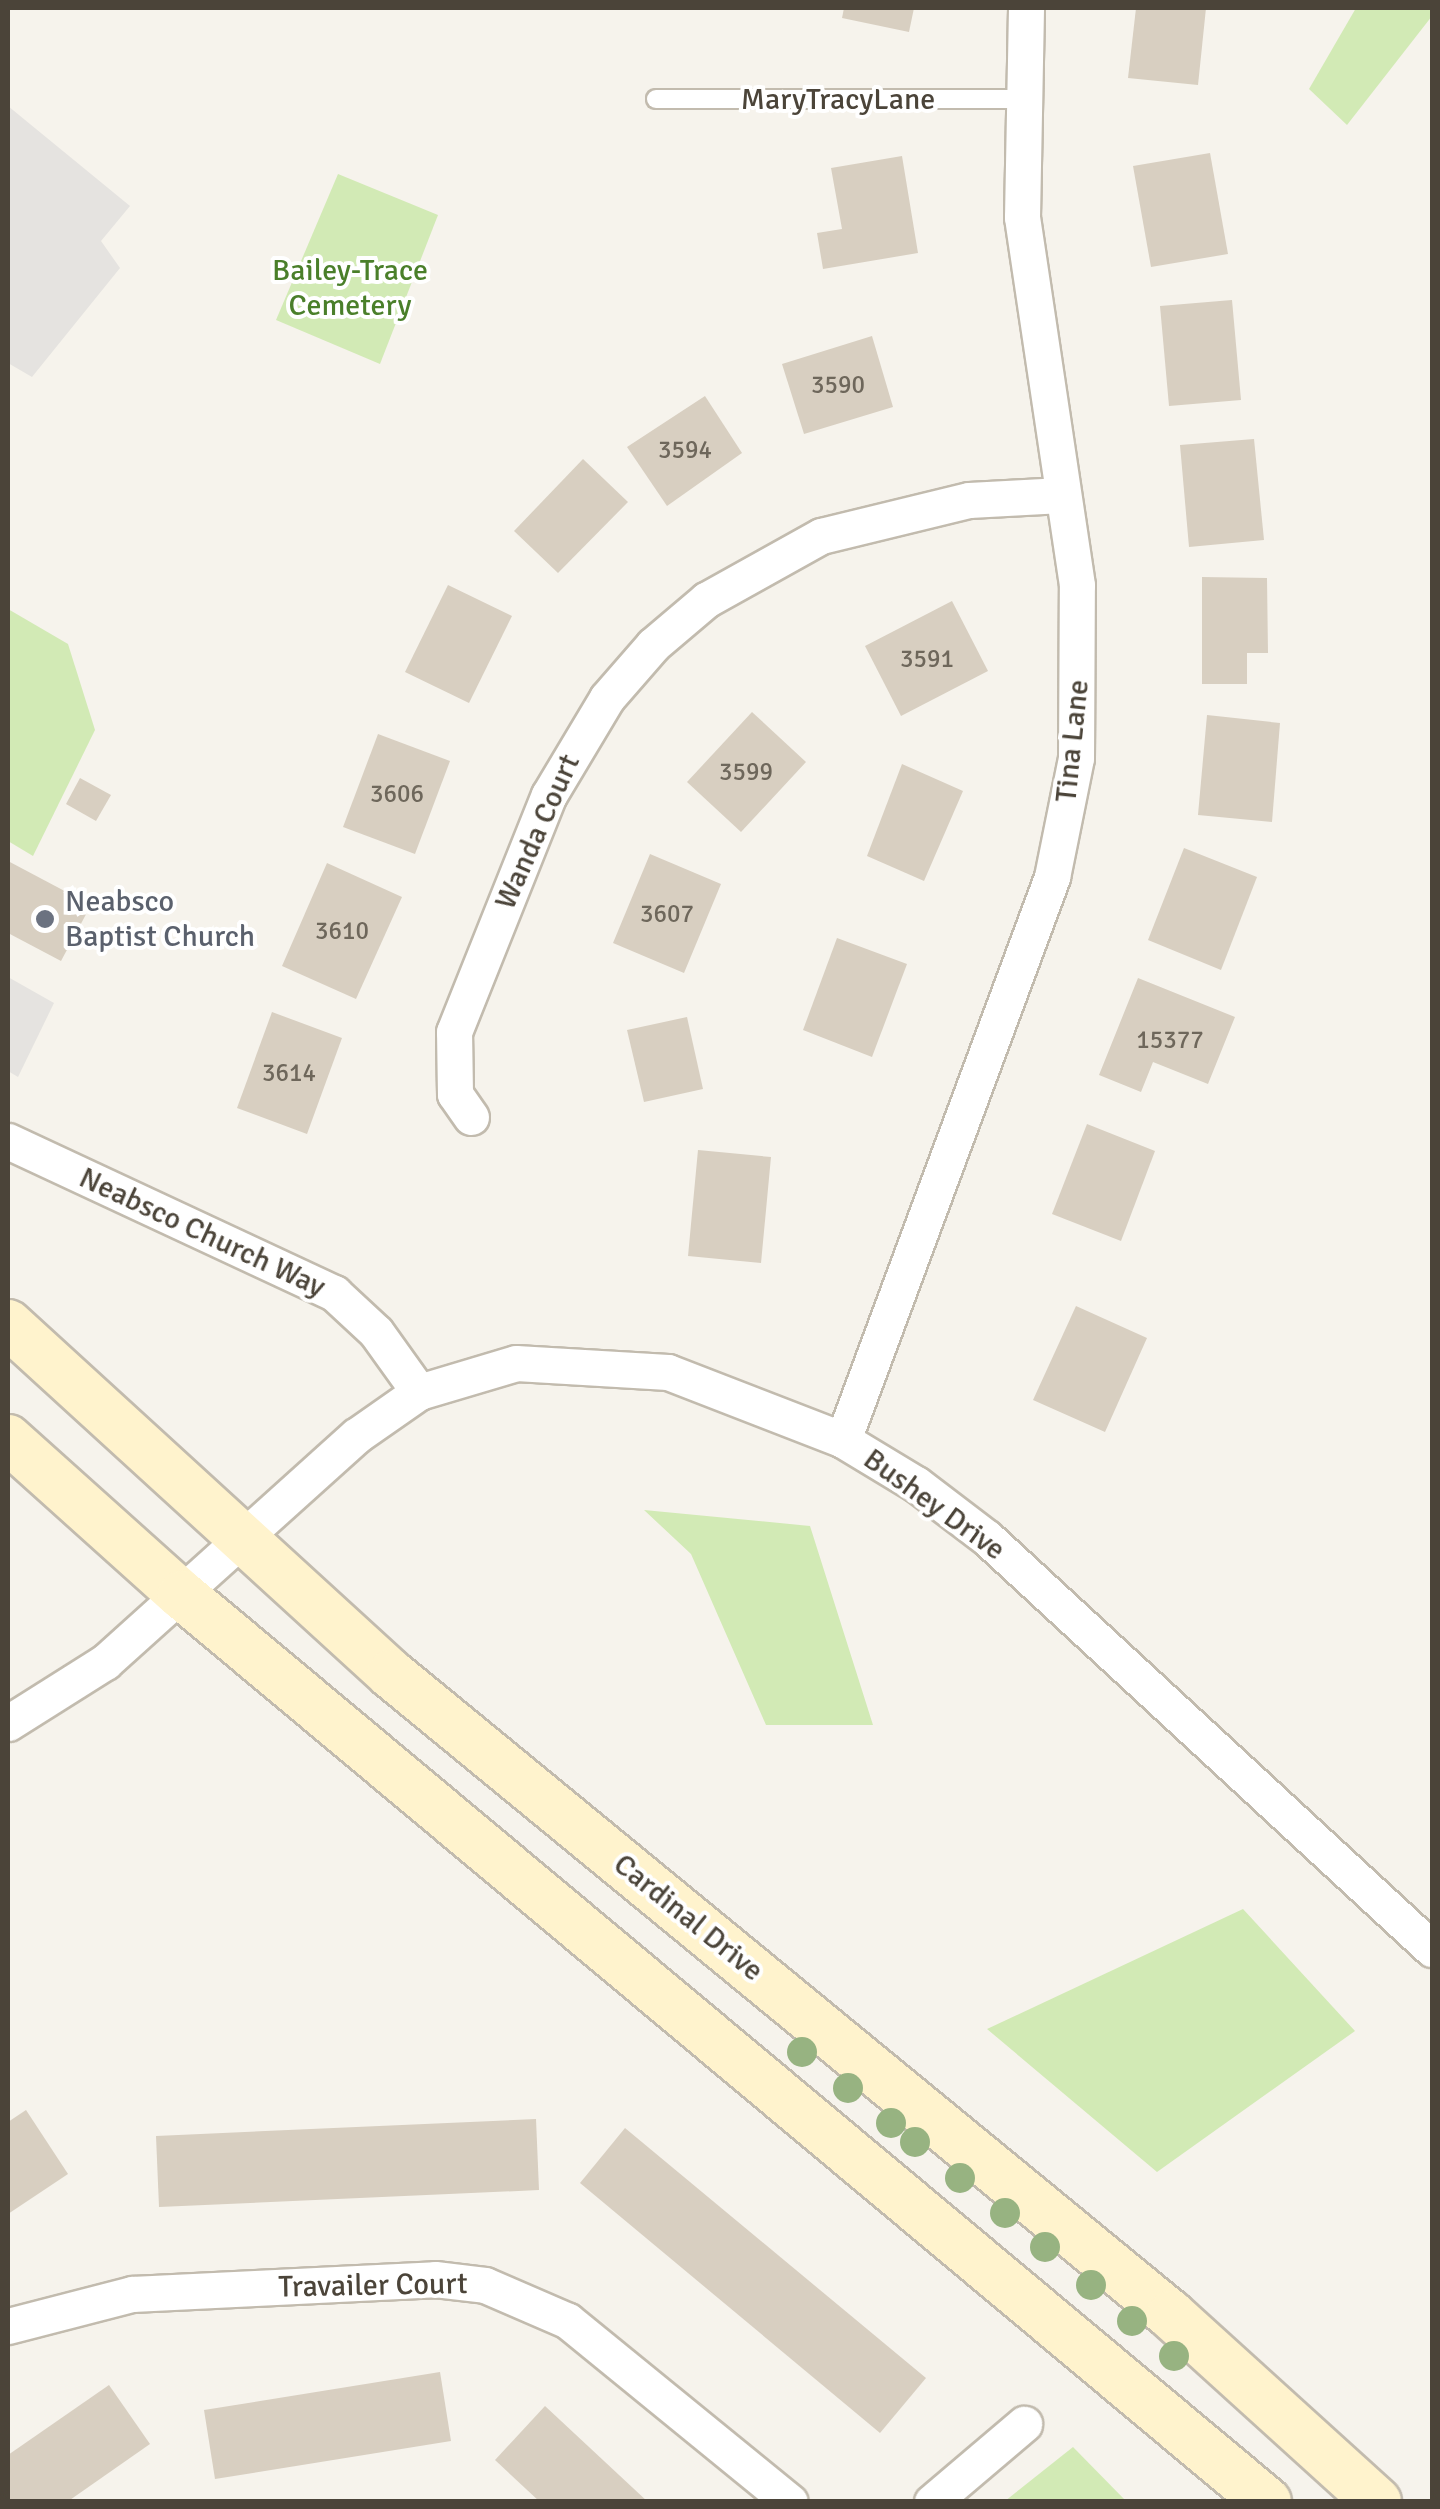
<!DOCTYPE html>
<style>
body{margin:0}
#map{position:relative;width:1440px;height:2509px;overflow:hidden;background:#f6f3ec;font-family:Signika,sans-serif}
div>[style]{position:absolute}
.green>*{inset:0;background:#d2eab5}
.parking>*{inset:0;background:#e5e3e0}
.building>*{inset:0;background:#d8cfc1}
.roads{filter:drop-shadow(2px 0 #c2bbae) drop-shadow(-2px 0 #c2bbae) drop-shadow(0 2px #c2bbae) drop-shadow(0 -2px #c2bbae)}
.service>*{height:18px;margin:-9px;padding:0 9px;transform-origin:9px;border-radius:9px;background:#fff}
.minor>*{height:35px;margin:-17.5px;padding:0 17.5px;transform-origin:17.5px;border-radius:17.5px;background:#fff}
.secondary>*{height:48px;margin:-24px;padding:0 24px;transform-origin:24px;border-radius:24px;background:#fff3cd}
.trees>*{width:30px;height:30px;margin:-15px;border-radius:50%;background:#97b381}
.dots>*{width:28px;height:28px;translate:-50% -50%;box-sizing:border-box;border:5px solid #fff;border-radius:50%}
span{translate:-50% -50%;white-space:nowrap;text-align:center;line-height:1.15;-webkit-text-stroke:8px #fff;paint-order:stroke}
.number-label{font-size:25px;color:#6e675b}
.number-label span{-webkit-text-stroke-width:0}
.street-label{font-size:30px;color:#4b4439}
.park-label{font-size:30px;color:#4a7f2a}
.worship-label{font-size:30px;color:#5b616d}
.left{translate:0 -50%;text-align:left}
.frame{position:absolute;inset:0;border:10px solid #4b4439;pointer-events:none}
</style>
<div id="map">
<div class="green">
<div style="clip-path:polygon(1356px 8px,1432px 8px,1432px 16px,1347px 125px,1309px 89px)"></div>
<div style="clip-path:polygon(338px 174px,438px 215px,380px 364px,276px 320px)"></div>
<div style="clip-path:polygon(8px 609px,68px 644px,95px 730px,33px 856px,8px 841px)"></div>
<div style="clip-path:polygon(644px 1510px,810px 1526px,873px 1725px,766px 1725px,691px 1554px)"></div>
<div style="clip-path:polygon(1243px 1909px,1355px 2031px,1157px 2172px,987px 2029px)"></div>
<div style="clip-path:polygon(1073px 2447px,1126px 2501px,1005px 2501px)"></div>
</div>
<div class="parking">
<div style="clip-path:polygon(8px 106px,130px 206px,101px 241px,120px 268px,32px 377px,8px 363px)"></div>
<div style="clip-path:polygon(8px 977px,54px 1003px,18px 1077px,8px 1071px)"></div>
</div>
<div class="building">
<div style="clip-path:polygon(844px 8px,914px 8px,909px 32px,842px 18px)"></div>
<div style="clip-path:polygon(1136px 8px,1206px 8px,1198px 85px,1128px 78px)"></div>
<div style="clip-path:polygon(1210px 153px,1228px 254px,1151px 267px,1133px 166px)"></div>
<div style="clip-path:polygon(902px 156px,918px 253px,823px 269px,817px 233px,842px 229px,831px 168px)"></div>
<div style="clip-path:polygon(1232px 300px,1241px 400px,1169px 406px,1160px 306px)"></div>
<div style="clip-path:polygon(872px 336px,893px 407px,804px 434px,782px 364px)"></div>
<div style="clip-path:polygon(705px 396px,742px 453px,667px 506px,627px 447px)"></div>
<div style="clip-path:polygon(1254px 439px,1264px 540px,1189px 547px,1180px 445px)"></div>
<div style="clip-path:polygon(583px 459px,628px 502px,558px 573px,514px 531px)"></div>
<div style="clip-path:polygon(1202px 577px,1267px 578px,1268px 653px,1247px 653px,1247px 684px,1202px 684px)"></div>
<div style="clip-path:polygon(448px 585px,512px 616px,469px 703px,405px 672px)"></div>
<div style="clip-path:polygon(952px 601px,988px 671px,901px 716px,865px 646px)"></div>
<div style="clip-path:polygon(752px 712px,806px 762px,741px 832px,687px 782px)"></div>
<div style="clip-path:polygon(1207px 715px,1280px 723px,1272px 822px,1198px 815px)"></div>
<div style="clip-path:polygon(378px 734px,450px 761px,415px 854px,343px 827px)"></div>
<div style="clip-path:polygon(902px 764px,963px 791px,924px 881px,867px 856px)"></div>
<div style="clip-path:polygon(80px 778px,111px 795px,96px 821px,66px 804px)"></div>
<div style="clip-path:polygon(1184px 848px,1257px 877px,1221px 970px,1148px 940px)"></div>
<div style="clip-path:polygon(650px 854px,721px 884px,684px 973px,613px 943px)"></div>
<div style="clip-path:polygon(8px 861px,91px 905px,61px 961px,8px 933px)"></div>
<div style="clip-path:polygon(327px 863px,402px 897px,356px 999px,282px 966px)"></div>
<div style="clip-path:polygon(837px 938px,907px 964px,872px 1057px,803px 1030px)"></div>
<div style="clip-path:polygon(1138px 978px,1235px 1017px,1208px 1084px,1153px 1062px,1141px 1092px,1099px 1075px)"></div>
<div style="clip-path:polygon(272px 1012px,342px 1038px,307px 1134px,237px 1108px)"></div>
<div style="clip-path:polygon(687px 1017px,703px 1089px,644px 1102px,627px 1030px)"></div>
<div style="clip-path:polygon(1087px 1124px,1155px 1151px,1121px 1241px,1052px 1214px)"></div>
<div style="clip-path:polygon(698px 1150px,771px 1157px,761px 1263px,688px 1256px)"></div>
<div style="clip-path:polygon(1076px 1306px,1147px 1338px,1105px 1432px,1033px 1400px)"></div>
<div style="clip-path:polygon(26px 2110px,68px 2174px,8px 2214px,8px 2122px)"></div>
<div style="clip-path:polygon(536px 2119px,539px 2190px,159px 2207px,156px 2136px)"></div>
<div style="clip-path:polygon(625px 2128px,926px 2378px,880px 2433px,580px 2183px)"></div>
<div style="clip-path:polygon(440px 2372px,451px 2441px,215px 2479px,204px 2410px)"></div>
<div style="clip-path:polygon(109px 2385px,150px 2444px,67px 2502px,8px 2502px,8px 2455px)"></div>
<div style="clip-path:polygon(545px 2406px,648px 2502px,540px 2502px,495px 2460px)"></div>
</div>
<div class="roads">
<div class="service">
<div style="left:656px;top:99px;width:363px"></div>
</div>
<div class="minor">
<div style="left:471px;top:1117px;width:28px;rotate:-125deg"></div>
<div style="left:455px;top:1094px;width:62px;rotate:-90.9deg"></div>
<div style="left:454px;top:1032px;width:255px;rotate:-68.2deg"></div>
<div style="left:549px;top:795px;width:113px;rotate:-59.1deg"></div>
<div style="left:607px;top:698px;width:70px;rotate:-49deg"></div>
<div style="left:653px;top:645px;width:70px;rotate:-40.3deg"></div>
<div style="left:706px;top:600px;width:132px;rotate:-29.1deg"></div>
<div style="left:821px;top:536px;width:152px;rotate:-13.7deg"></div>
<div style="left:969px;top:500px;width:93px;rotate:-3.1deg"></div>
<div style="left:8px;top:1141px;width:360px;rotate:25deg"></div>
<div style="left:334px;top:1293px;width:57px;rotate:42.9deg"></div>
<div style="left:376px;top:1332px;width:74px;rotate:54.4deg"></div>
<div style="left:843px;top:1440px;width:601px;rotate:-69.63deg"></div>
<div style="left:1052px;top:877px;width:121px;rotate:-78.6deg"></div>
<div style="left:1076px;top:758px;width:173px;rotate:-89.7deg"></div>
<div style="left:1077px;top:585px;width:372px;rotate:-98.5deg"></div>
<div style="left:1022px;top:217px;width:209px;rotate:-88.9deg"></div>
<div style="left:8px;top:1723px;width:115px;rotate:-32.2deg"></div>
<div style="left:105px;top:1662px;width:338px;rotate:-42deg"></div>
<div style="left:356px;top:1436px;width:77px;rotate:-34.9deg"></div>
<div style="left:419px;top:1392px;width:101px;rotate:-16.6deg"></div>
<div style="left:516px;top:1363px;width:152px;rotate:3.4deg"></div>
<div style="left:668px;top:1372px;width:188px;rotate:21.2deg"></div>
<div style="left:843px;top:1440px;width:85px;rotate:31.1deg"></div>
<div style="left:916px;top:1484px;width:89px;rotate:37.3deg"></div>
<div style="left:987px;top:1538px;width:606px;rotate:42.73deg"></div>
<div style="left:8px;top:2326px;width:128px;rotate:-14.5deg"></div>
<div style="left:132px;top:2294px;width:303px;rotate:-2.8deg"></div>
<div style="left:435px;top:2279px;width:50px;rotate:6.8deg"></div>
<div style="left:485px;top:2285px;width:90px;rotate:23.4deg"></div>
<div style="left:568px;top:2321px;width:286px;rotate:39.2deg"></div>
<div style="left:932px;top:2502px;width:121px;rotate:-40.3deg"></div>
</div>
<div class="secondary">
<div style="left:8px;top:1324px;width:519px;rotate:42.42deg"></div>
<div style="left:391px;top:1674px;width:1010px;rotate:39.41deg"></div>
<div style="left:1171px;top:2315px;width:278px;rotate:42.2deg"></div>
<div style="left:8px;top:1439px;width:234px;rotate:41.9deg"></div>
<div style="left:182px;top:1595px;width:1414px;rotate:39.89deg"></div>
</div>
</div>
<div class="trees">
<div style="left:802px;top:2052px"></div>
<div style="left:848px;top:2088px"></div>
<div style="left:891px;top:2123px"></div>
<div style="left:915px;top:2142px"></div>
<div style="left:960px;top:2178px"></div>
<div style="left:1005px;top:2213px"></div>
<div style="left:1045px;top:2247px"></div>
<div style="left:1091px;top:2285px"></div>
<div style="left:1132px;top:2321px"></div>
<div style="left:1174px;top:2356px"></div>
</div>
<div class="dots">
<div style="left:45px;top:919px;background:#6b7280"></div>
</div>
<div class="number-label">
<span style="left:838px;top:385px">3590</span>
<span style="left:685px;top:450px">3594</span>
<span style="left:927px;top:659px">3591</span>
<span style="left:746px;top:772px">3599</span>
<span style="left:397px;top:794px">3606</span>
<span style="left:667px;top:914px">3607</span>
<span style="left:342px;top:931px">3610</span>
<span style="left:1170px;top:1040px">15377</span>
<span style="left:289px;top:1073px">3614</span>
</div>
<div class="street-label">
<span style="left:838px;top:100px">MaryTracyLane</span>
<span style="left:1073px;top:741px;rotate:-84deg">Tina Lane</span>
<span style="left:538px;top:832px;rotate:-66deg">Wanda Court</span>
<span style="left:202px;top:1233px;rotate:25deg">Neabsco Church Way</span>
<span style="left:934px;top:1505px;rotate:36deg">Bushey Drive</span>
<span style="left:688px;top:1918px;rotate:39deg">Cardinal Drive</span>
<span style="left:373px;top:2286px;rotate:-1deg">Travailer Court</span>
</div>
<div class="park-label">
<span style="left:350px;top:288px">Bailey-Trace<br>Cemetery</span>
</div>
<div class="worship-label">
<span class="left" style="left:65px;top:919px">Neabsco<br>Baptist Church</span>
</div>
<div class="frame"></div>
</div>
